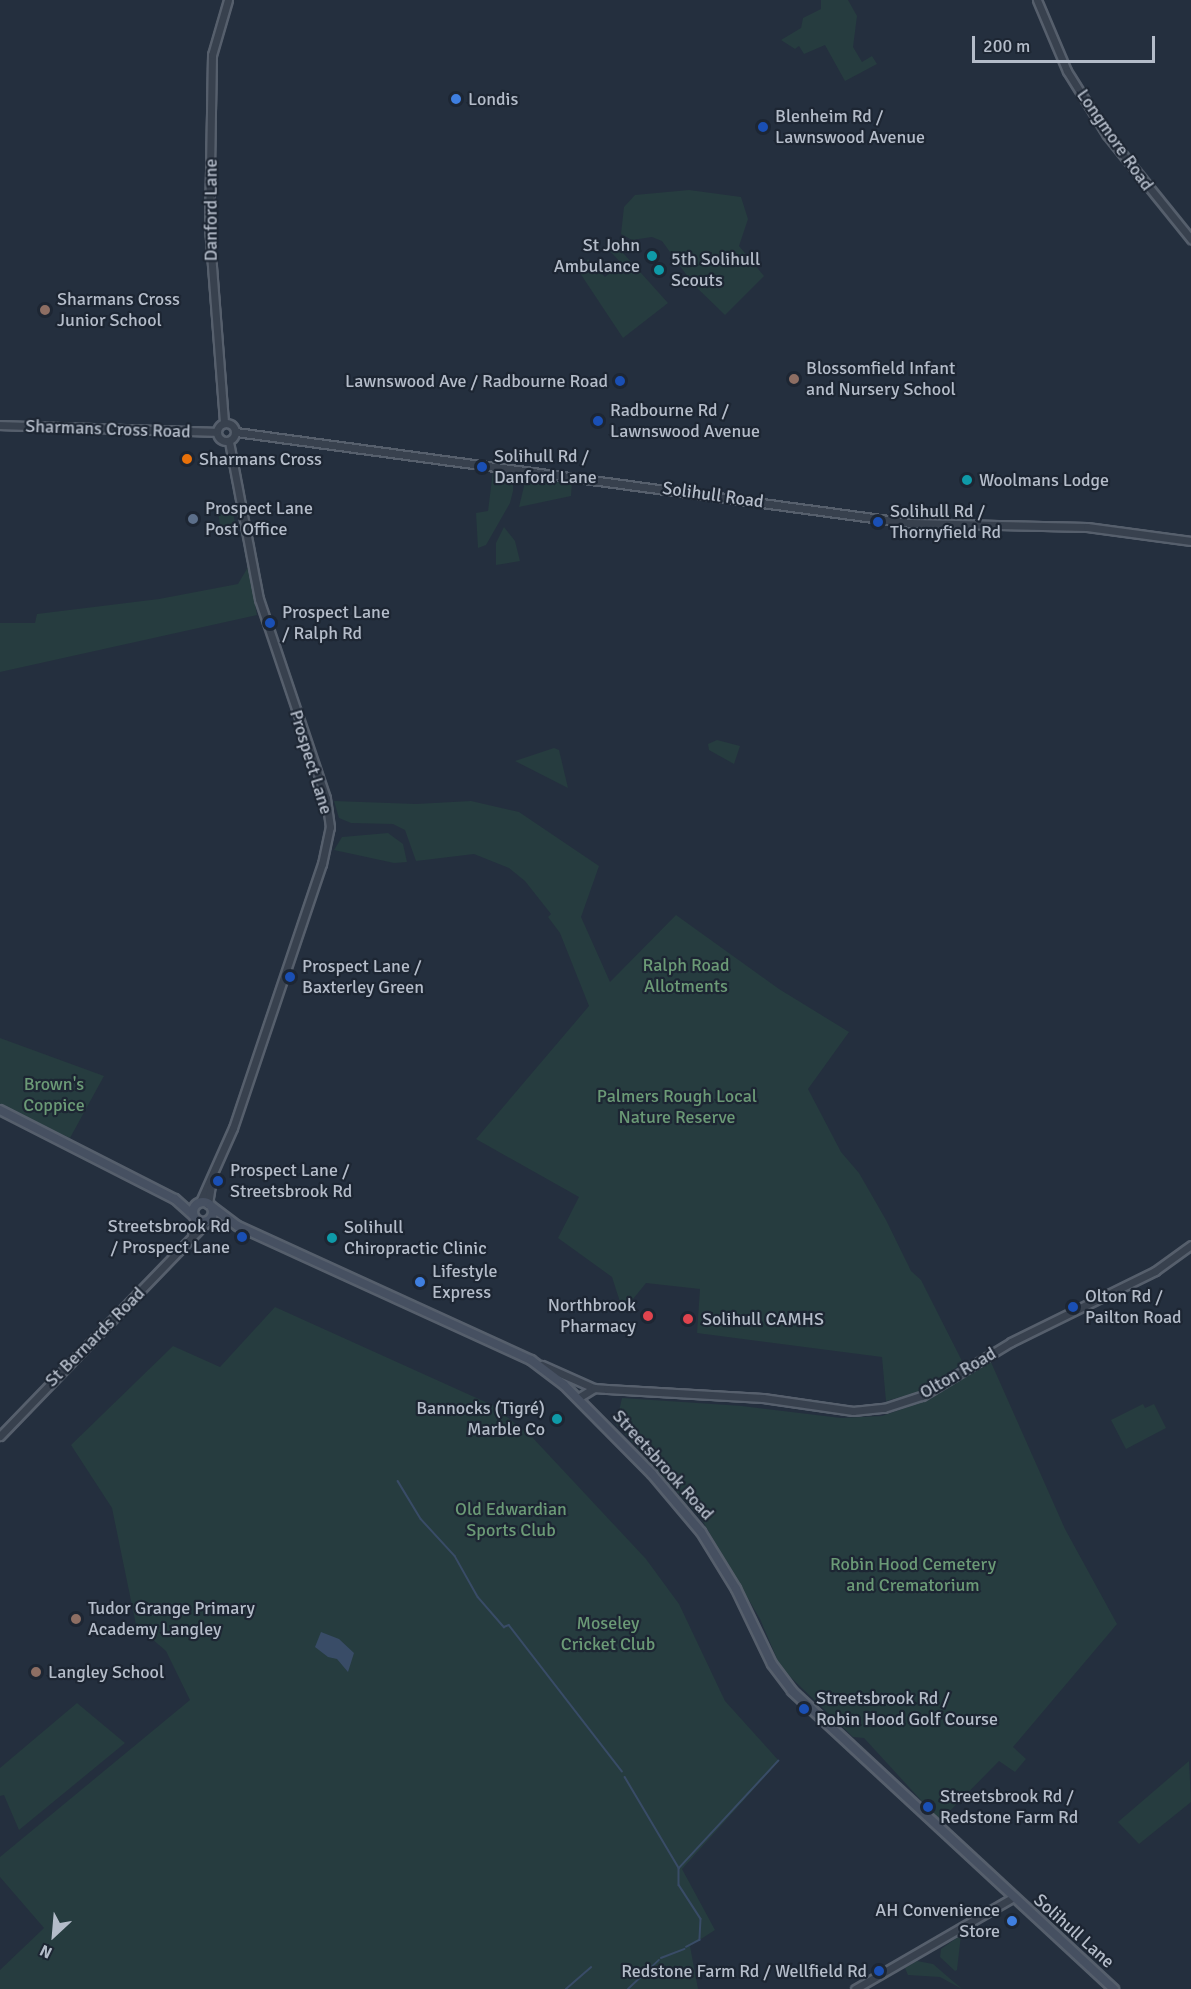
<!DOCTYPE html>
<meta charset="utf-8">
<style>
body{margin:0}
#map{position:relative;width:1191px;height:1989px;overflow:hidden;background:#242f3e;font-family:Signika,sans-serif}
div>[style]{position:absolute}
.green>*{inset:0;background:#263c3f}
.water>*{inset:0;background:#394c67}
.stream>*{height:1.5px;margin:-0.75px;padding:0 0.75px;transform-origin:0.75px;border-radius:0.75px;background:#394c67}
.roads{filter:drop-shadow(2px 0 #565f6c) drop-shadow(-2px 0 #565f6c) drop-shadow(0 2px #565f6c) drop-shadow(0 -2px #565f6c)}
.tertiary>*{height:7px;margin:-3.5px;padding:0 3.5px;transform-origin:3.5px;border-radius:3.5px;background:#38414e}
.tertiary>.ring{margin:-3.5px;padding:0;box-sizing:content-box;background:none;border:7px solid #38414e;border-radius:50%}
.secondary>*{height:8px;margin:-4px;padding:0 4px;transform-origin:4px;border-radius:4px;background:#465061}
.secondary>.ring{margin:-4px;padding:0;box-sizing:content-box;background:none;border:8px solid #465061;border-radius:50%}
.dots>*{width:16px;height:16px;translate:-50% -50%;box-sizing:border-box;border:3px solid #1d2633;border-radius:50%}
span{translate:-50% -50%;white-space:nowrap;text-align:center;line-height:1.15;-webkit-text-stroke:4.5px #1d2633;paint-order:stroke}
.poi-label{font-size:18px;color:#b4bcc9}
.left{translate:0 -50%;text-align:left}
.right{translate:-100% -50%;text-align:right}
.street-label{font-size:18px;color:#b4bcc9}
.park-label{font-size:18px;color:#6b9a76}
.north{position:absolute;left:24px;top:1905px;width:60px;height:60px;-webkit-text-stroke:4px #1d2633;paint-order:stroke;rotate:206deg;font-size:16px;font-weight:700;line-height:24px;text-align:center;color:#b4bcc9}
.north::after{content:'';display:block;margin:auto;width:21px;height:27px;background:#b4bcc9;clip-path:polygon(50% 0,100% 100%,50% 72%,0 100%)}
.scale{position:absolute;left:972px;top:36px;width:183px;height:27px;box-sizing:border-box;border:3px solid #b4bcc9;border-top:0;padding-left:8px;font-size:18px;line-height:21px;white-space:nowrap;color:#b4bcc9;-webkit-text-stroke:4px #1d2633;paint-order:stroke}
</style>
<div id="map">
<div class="green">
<div style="clip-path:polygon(821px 0,848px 0,857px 16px,853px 47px,862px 62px,872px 56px,877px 64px,845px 81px,825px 45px,804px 54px,799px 46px,795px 49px,781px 40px,801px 28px,803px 18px,821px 9px)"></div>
<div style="clip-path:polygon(689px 190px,741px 197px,748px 219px,739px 246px,764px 276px,725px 315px,693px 284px,662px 241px,652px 237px,632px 240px,621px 234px,624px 207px,635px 195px)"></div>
<div style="clip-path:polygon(615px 244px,668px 303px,623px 338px,578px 270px,588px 259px,605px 277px,621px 263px,609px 250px)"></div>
<div style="clip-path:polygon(493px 471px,513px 474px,513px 491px,510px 503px,486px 545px,478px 548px,476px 513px,488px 511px)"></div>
<div style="clip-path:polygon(526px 478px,572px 482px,571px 496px,519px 507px)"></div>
<div style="clip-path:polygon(233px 512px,237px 533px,222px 536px,218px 513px)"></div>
<div style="clip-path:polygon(504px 527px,515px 541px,520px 561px,496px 565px,496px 543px)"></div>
<div style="clip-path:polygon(248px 567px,257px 615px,0 672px,0 623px,35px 623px,37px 614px,159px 599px,238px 584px)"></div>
<div style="clip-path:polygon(717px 740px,740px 746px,734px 764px,709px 750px,708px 744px)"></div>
<div style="clip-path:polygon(554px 748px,559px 750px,568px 788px,515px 761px)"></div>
<div style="clip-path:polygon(334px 801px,416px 804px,471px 801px,519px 812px,599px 866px,581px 917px,610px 982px,676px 915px,779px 989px,849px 1032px,808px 1089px,841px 1152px,859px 1173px,886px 1220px,911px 1271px,921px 1280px,963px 1363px,920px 1392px,886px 1401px,882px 1357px,697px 1333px,700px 1289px,646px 1283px,629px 1304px,621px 1305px,612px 1277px,558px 1238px,579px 1197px,476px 1139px,589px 1006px,560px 933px,548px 917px,551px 914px,525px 881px,509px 868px,474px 854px,416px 861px,405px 830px,393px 824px,351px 823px,339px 818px)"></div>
<div style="clip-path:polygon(388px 833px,403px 844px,407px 862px,394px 863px,334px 850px,342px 837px)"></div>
<div style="clip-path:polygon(0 1038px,104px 1076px,70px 1138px,0 1107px)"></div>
<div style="clip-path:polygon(275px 1307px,492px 1405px,532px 1437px,646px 1559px,679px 1604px,725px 1701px,779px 1761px,682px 1869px,715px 1930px,690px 1946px,698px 1989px,0 1989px,0 1970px,44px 1928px,0 1877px,0 1857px,190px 1700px,166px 1651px,136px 1625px,112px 1508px,71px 1445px,173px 1346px,220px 1367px)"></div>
<div style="clip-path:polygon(990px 1360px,1065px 1529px,1117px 1624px,1013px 1747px,1026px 1759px,1015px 1772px,999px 1761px,940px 1821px,864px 1738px,853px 1737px,781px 1668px,760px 1619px,702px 1520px,616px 1424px,622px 1398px,742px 1406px,841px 1418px,882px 1416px,926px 1401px)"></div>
<div style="clip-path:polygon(1143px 1404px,1145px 1408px,1154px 1404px,1166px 1428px,1126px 1449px,1111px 1420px)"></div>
<div style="clip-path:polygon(77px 1703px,125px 1743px,19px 1830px,4px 1795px,0 1796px,0 1768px)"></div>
<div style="clip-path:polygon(1189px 1761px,1191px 1802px,1139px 1844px,1118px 1822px)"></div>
<div style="clip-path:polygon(961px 1935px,957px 1970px,955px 1971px,940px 1957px,941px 1949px)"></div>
<div style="clip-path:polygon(917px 1961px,933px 1964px,962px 1989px,940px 1977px,908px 1975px,905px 1968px)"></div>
</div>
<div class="water">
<div style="clip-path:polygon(321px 1632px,339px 1639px,354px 1653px,348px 1672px,337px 1659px,328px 1657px,315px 1647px)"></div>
</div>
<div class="stream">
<div style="left:398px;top:1481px;width:44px;rotate:58.8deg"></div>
<div style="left:421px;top:1519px;width:50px;rotate:47.4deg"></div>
<div style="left:455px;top:1556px;width:47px;rotate:60.7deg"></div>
<div style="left:478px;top:1597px;width:40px;rotate:49deg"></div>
<div style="left:504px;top:1627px;width:5px;rotate:-22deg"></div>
<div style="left:509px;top:1625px;width:185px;rotate:52.3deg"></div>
<div style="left:625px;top:1777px;width:106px;rotate:59.3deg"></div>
<div style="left:679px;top:1868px;width:17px;rotate:90deg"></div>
<div style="left:679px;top:1885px;width:40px;rotate:57.1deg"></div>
<div style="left:701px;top:1919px;width:21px;rotate:93deg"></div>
<div style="left:700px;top:1940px;width:15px;rotate:152deg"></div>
<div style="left:679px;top:1868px;width:146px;rotate:-47.2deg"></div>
<div style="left:661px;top:1958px;width:25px;rotate:-21deg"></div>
<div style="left:566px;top:1989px;width:33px;rotate:-41deg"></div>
<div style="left:628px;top:1989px;width:42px;rotate:-43.1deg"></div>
</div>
<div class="roads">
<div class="tertiary">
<div style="left:1037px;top:0;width:77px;rotate:67.1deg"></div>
<div style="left:1067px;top:71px;width:75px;rotate:58deg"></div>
<div style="left:1107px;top:135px;width:134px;rotate:51.1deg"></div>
<div style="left:224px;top:422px;width:196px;rotate:-94.4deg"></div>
<div style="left:209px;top:227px;width:172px;rotate:-89deg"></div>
<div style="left:212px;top:55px;width:57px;rotate:-73.8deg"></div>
<div class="ring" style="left:217px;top:423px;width:11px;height:11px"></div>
<div style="left:0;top:425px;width:217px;rotate:1.8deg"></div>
<div style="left:236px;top:432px;width:680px;rotate:7.69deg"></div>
<div style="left:910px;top:523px;width:177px;rotate:1.3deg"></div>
<div style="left:1087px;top:527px;width:105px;rotate:7.7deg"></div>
<div style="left:200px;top:1202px;width:81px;rotate:-66deg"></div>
<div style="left:233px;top:1128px;width:279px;rotate:-71.4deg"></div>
<div style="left:322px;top:864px;width:38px;rotate:-78deg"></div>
<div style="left:330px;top:827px;width:29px;rotate:-98deg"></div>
<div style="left:326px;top:798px;width:210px;rotate:-108.6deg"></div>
<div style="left:259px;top:599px;width:161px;rotate:-100.8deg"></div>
<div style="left:208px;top:1204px;width:18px;rotate:-81deg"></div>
<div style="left:192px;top:1236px;width:17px;rotate:-80deg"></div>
<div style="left:542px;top:1365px;width:57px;rotate:23.9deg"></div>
<div style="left:578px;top:1398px;width:19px;rotate:-32deg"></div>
<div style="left:594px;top:1388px;width:13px;rotate:4deg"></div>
<div style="left:607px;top:1389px;width:156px;rotate:3.3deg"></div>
<div style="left:763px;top:1398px;width:91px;rotate:8.2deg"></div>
<div style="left:853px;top:1411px;width:31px;rotate:-6deg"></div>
<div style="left:884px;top:1408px;width:40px;rotate:-18deg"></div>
<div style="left:922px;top:1396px;width:104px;rotate:-31.2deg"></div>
<div style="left:1011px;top:1342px;width:161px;rotate:-26.2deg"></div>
<div style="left:1155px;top:1271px;width:44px;rotate:-35.8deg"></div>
<div style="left:0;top:1436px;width:298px;rotate:-46deg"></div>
<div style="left:855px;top:1989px;width:181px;rotate:-30.1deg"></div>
</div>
<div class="secondary">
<div style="left:0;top:1110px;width:196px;rotate:27deg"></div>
<div style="left:175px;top:1199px;width:24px;rotate:42deg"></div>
<div class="ring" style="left:193px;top:1202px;width:12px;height:12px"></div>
<div style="left:211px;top:1206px;width:34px;rotate:37deg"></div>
<div style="left:238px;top:1226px;width:322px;rotate:24.6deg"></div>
<div style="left:531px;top:1360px;width:41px;rotate:37.1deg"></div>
<div style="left:564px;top:1385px;width:125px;rotate:45.3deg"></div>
<div style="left:652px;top:1474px;width:76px;rotate:49.8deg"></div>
<div style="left:701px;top:1532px;width:67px;rotate:58.4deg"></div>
<div style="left:736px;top:1589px;width:83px;rotate:64.4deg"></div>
<div style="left:772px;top:1664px;width:34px;rotate:53deg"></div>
<div style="left:792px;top:1691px;width:439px;rotate:42.8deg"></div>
</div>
</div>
<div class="dots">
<div style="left:456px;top:99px;background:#3f7fe0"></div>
<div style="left:763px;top:127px;background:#1a4fb4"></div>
<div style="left:652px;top:256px;background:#0f9aa8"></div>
<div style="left:659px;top:270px;background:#0f9aa8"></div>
<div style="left:45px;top:310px;background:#8d6e63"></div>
<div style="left:794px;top:379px;background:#8d6e63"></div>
<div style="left:620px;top:381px;background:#1a4fb4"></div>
<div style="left:598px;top:421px;background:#1a4fb4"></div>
<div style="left:187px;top:459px;background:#e8710a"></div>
<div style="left:482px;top:467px;background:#1a4fb4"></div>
<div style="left:967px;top:480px;background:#0f9aa8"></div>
<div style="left:193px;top:519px;background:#5c6f8a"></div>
<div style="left:878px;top:522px;background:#1a4fb4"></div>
<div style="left:270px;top:623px;background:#1a4fb4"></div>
<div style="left:290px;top:977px;background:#1a4fb4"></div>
<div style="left:218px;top:1181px;background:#1a4fb4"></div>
<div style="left:242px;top:1237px;background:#1a4fb4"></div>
<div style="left:332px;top:1238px;background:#0f9aa8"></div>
<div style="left:420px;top:1282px;background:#3f7fe0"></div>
<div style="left:1073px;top:1307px;background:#1a4fb4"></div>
<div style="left:648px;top:1316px;background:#e0444e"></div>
<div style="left:688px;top:1319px;background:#e0444e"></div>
<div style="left:557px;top:1419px;background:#0f9aa8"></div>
<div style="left:76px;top:1619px;background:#8d6e63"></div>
<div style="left:36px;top:1672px;background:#8d6e63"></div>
<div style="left:804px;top:1709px;background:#1a4fb4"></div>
<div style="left:928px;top:1807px;background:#1a4fb4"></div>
<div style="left:1012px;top:1921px;background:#3f7fe0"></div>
<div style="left:879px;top:1971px;background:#1a4fb4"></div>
</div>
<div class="poi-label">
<span class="left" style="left:468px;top:99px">Londis</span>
<span class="left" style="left:775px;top:127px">Blenheim Rd /<br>Lawnswood Avenue</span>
<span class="right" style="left:640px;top:256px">St John<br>Ambulance</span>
<span class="left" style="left:671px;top:270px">5th Solihull<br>Scouts</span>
<span class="left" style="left:57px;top:310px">Sharmans Cross<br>Junior School</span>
<span class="left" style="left:806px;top:379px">Blossomfield Infant<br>and Nursery School</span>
<span class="right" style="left:608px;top:381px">Lawnswood Ave / Radbourne Road</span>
<span class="left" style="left:610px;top:421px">Radbourne Rd /<br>Lawnswood Avenue</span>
<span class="left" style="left:494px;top:467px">Solihull Rd /<br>Danford Lane</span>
<span class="left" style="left:199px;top:459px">Sharmans Cross</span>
<span class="left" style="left:979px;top:480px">Woolmans Lodge</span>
<span class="left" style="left:205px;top:519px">Prospect Lane<br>Post Office</span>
<span class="left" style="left:890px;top:522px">Solihull Rd /<br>Thornyfield Rd</span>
<span class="left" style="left:282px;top:623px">Prospect Lane<br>/ Ralph Rd</span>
<span class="left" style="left:302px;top:977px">Prospect Lane /<br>Baxterley Green</span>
<span class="left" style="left:230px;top:1181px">Prospect Lane /<br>Streetsbrook Rd</span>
<span class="right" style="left:230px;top:1237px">Streetsbrook Rd<br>/ Prospect Lane</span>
<span class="left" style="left:344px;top:1238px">Solihull<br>Chiropractic Clinic</span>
<span class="left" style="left:432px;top:1282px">Lifestyle<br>Express</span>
<span class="left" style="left:1085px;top:1307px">Olton Rd /<br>Pailton Road</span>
<span class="right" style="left:636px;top:1316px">Northbrook<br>Pharmacy</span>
<span class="left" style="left:702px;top:1319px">Solihull CAMHS</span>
<span class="right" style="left:545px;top:1419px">Bannocks (Tigré)<br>Marble Co</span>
<span class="left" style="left:88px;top:1619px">Tudor Grange Primary<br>Academy Langley</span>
<span class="left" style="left:48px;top:1672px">Langley School</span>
<span class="left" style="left:816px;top:1709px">Streetsbrook Rd /<br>Robin Hood Golf Course</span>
<span class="left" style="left:940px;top:1807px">Streetsbrook Rd /<br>Redstone Farm Rd</span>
<span class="right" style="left:1000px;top:1921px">AH Convenience<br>Store</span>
<span class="right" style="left:867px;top:1971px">Redstone Farm Rd / Wellfield Rd</span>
</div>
<div class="street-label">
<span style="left:1115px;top:140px;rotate:55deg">Longmore Road</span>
<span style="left:211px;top:210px;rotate:-90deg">Danford Lane</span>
<span style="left:108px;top:429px;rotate:2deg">Sharmans Cross Road</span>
<span style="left:713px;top:495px;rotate:8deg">Solihull Road</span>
<span style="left:311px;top:762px;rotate:73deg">Prospect Lane</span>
<span style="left:95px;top:1337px;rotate:-45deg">St Bernards Road</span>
<span style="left:958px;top:1373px;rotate:-30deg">Olton Road</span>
<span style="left:663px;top:1465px;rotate:48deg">Streetsbrook Road</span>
<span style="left:1074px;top:1931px;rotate:42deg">Solihull Lane</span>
</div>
<div class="park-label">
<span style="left:686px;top:976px">Ralph Road<br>Allotments</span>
<span style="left:54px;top:1095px">Brown's<br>Coppice</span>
<span style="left:677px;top:1107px">Palmers Rough Local<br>Nature Reserve</span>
<span style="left:511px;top:1520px">Old Edwardian<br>Sports Club</span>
<span style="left:913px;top:1575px">Robin Hood Cemetery<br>and Crematorium</span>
<span style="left:608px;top:1634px">Moseley<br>Cricket Club</span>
</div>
<div class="north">N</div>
<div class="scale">200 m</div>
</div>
